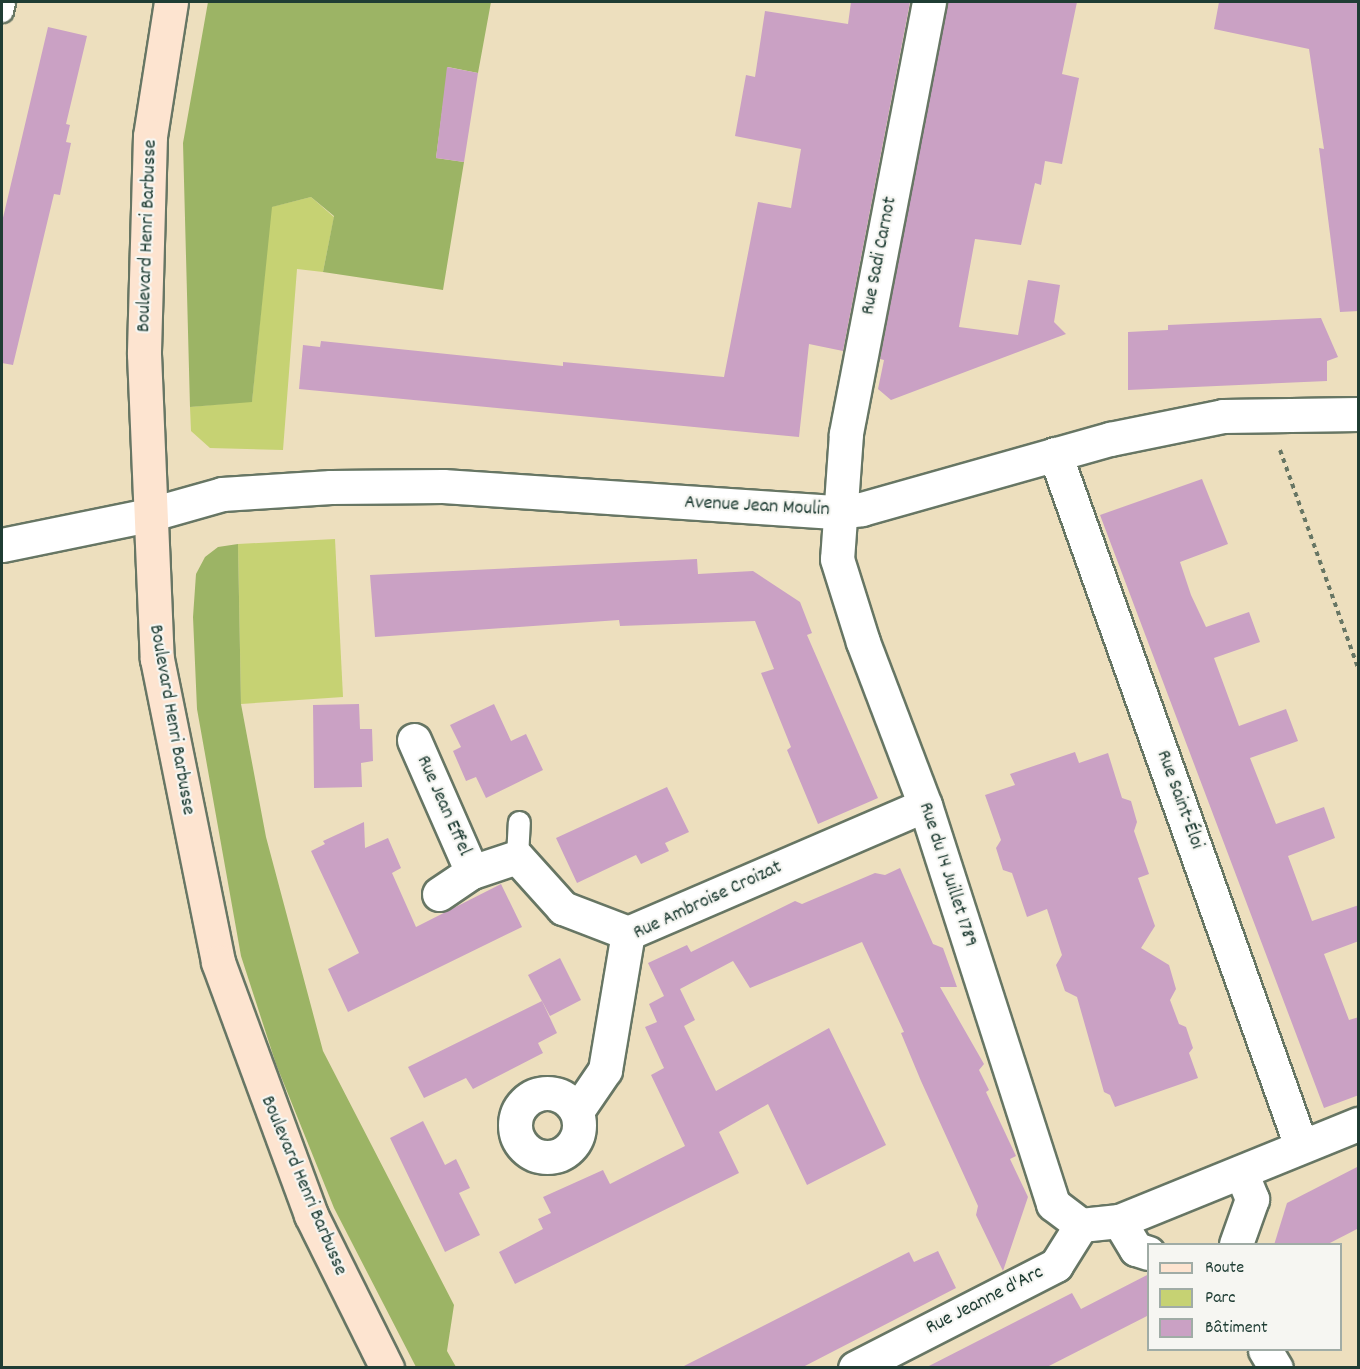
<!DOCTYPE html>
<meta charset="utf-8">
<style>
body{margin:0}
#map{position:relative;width:1360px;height:1369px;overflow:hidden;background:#eddfbe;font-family:Dekko,sans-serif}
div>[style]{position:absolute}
.green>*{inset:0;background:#c6d273}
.forest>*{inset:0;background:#9cb465}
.building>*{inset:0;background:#caa1c4}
.path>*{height:4px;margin-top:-2px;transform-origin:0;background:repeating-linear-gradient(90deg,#677664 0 4.5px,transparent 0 9px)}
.roads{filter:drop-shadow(2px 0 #677664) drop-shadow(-2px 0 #677664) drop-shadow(0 2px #677664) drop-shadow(0 -2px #677664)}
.service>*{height:21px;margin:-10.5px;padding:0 10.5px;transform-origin:10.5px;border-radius:10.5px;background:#fff}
.minor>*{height:33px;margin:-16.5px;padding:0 16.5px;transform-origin:16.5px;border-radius:16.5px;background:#fff}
.minor>.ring{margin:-16.5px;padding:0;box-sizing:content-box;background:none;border:33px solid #fff;border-radius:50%}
.secondary>*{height:33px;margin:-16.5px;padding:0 16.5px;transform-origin:16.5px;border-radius:16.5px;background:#fde4d0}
span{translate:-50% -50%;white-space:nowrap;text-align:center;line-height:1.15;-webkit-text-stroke:4.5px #f6f6f2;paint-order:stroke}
.street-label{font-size:20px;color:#1f3d34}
.frame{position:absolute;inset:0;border:3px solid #1f3d34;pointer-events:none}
.legend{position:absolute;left:1147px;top:1243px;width:195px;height:108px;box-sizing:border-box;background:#f6f6f2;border:2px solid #a0aca6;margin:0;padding:8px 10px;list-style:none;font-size:18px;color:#1f3d34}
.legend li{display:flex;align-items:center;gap:12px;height:30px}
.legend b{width:30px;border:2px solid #a0aca6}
</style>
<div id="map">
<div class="green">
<div style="clip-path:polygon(311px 197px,334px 217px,323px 272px,297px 269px,283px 450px,210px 448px,191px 431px,190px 407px,252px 401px,271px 207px)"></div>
<div style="clip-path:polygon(335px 539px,343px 697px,241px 704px,238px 544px)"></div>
</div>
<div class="forest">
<div style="clip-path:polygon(208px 2px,491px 2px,478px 73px,448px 67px,436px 158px,464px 162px,443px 290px,323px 272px,334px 216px,311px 197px,272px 207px,252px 402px,190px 407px,183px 143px)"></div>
<div style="clip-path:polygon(238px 544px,241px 704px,266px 837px,323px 1051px,454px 1305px,447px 1351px,456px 1367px,416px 1367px,334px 1208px,276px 1064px,241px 956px,197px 709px,193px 617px,196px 574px,205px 557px,218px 547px)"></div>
</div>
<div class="building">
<div style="clip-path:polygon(851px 2px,910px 2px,843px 351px,809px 344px,799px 437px,299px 389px,303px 345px,320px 347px,321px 341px,563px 366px,563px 362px,724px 377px,758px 202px,791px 208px,801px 149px,735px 136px,746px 75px,755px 77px,765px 11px,848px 24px)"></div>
<div style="clip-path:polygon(947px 2px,1077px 2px,1062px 74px,1079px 78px,1062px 164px,1045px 161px,1041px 185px,1035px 183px,1021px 245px,975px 239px,959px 327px,1018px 335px,1028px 280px,1060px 285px,1054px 322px,1066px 334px,891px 400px,878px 389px,884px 360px,880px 359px)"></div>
<div style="clip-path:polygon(1219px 2px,1359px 2px,1359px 311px,1340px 312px,1319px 148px,1324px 149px,1309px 49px,1214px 29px)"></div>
<div style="clip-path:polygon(48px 27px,87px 36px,66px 124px,70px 125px,66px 142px,71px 143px,60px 195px,54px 194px,13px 365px,2px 363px,2px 222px)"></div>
<div style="clip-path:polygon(447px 67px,478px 73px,464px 162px,436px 158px)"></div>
<div style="clip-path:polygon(1321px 318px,1338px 357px,1327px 361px,1327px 381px,1128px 390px,1128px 332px,1168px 330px,1168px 325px)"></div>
<div style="clip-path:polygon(1202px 479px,1228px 544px,1180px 562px,1191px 595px,1206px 627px,1249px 612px,1260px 642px,1214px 658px,1239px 726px,1286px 709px,1298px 741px,1250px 758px,1276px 824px,1324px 807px,1335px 838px,1288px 856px,1312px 921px,1359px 905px,1359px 941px,1324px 954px,1349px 1020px,1359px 1017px,1359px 1095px,1324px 1108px,1100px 515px)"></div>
<div style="clip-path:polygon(697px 559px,698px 574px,753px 571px,800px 602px,812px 633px,807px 635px,878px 798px,818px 824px,787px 750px,791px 747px,761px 673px,774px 669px,755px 621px,620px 626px,619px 620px,375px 637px,370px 575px)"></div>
<div style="clip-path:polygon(359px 704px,360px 729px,372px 729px,373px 761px,361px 763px,362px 787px,314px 788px,313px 705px)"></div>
<div style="clip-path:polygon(494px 704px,511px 741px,526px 734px,543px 770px,486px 798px,476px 777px,466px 781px,453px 751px,461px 747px,450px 725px)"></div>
<div style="clip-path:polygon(1075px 752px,1079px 763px,1108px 753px,1122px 798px,1131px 801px,1137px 822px,1134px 831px,1149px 874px,1138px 878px,1155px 926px,1141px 948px,1169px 965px,1176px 989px,1170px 1000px,1179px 1024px,1186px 1027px,1193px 1048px,1189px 1053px,1198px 1078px,1115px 1107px,1110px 1095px,1104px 1092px,1077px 997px,1065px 991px,1056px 965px,1062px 955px,1047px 909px,1027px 917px,1012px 873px,1003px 870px,996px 848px,1001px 840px,985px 795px,1015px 785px,1010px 774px)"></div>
<div style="clip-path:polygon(667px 787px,689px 832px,665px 843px,669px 851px,641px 864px,636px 855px,577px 883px,556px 838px)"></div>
<div style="clip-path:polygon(364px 822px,365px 848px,388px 838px,401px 868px,392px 873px,416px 927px,501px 884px,522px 927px,348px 1012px,328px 969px,359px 953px,311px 851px,325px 844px,323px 841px)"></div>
<div style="clip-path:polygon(900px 868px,933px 944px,943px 948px,957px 987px,940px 987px,984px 1064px,979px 1070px,989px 1090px,986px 1092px,1016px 1156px,1010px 1159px,1028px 1197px,1003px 1271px,976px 1215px,978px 1206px,921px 1081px,901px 1033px,904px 1032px,862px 942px,750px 988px,733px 961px,680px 989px,695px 1020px,684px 1026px,716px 1091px,829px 1028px,886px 1145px,807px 1185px,768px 1104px,719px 1132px,739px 1173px,515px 1284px,499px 1252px,543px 1229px,538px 1219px,551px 1213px,543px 1197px,603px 1170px,610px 1184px,685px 1146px,651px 1075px,664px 1068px,645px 1027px,657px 1022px,649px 1004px,664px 996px,648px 963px,687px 945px,691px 952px,795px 901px,802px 904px,875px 873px,885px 875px)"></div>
<div style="clip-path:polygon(560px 958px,581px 1000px,550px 1016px,528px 975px)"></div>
<div style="clip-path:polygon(542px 1001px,557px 1033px,538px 1043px,543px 1053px,473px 1089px,466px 1078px,424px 1098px,408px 1067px)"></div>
<div style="clip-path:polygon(423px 1121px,445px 1165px,456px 1159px,470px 1188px,459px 1193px,480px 1235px,445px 1252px,390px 1138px)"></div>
<div style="clip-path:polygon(1359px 1166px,1359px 1228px,1326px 1245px,1274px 1245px,1287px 1203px)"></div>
<div style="clip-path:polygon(938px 1251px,956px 1288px,801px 1368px,680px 1368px,909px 1252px,914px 1262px)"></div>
<div style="clip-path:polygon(1149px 1274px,1149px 1315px,1045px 1368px,925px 1368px,1072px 1293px,1081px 1309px)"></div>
</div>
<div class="path">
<div style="left:1280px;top:450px;width:232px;rotate:70.3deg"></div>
</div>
<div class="roads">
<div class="service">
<div style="left:2px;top:11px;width:9px;rotate:-77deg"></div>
<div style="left:517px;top:857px;width:35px;rotate:-87deg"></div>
</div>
<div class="minor">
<div style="left:929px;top:2px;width:440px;rotate:100.9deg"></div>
<div style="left:846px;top:434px;width:125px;rotate:94.1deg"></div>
<div style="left:837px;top:559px;width:87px;rotate:72.6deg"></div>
<div style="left:863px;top:642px;width:174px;rotate:69.2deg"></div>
<div style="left:925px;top:805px;width:419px;rotate:72.2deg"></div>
<div style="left:1053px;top:1204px;width:35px;rotate:37deg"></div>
<div style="left:1055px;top:454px;width:734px;rotate:70.43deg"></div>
<div style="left:2px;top:545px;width:149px;rotate:-11.6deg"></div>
<div style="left:148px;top:515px;width:77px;rotate:-15.8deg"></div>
<div style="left:222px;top:494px;width:109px;rotate:-3.7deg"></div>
<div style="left:331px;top:487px;width:112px;rotate:-0.5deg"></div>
<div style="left:443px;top:486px;width:396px;rotate:3.8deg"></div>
<div style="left:838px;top:512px;width:24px;rotate:-7deg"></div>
<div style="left:862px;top:509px;width:258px;rotate:-15.8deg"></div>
<div style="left:1110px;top:439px;width:115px;rotate:-11.5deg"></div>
<div style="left:1223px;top:416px;width:135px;rotate:-0.8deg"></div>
<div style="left:414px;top:740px;width:144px;rotate:66.3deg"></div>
<div style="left:439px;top:894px;width:40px;rotate:-34deg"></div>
<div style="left:472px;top:872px;width:47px;rotate:-18.4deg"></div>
<div style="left:517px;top:857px;width:69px;rotate:48deg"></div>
<div style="left:563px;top:908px;width:70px;rotate:21deg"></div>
<div class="ring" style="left:515px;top:1093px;width:31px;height:31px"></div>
<div style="left:577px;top:1111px;width:50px;rotate:-55.7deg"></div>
<div style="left:605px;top:1070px;width:139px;rotate:-80.5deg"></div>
<div style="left:628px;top:933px;width:323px;rotate:-23.3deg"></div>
<div style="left:1119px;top:1221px;width:33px;rotate:59deg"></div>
<div style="left:1136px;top:1249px;width:13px;rotate:18deg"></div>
<div style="left:1236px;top:1244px;width:48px;rotate:-70.4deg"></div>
<div style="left:1252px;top:1199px;width:27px;rotate:-112deg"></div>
<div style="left:1265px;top:1350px;width:21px;rotate:59deg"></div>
<div style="left:855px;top:1368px;width:226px;rotate:-27.1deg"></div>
<div style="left:1056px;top:1265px;width:47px;rotate:-58deg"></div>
<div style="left:1081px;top:1225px;width:38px;rotate:-6deg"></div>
<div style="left:1119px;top:1221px;width:258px;rotate:-22.1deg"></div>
</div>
<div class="secondary">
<div style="left:171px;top:2px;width:136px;rotate:98.9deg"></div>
<div style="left:150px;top:136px;width:218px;rotate:91.6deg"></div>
<div style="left:144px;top:354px;width:305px;rotate:87.6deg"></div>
<div style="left:157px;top:659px;width:309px;rotate:78.6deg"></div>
<div style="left:218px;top:962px;width:270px;rotate:69.8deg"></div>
<div style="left:311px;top:1215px;width:171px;rotate:63.6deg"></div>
</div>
</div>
<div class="street-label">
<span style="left:148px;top:236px;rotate:-88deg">Boulevard Henri Barbusse</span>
<span style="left:880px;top:256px;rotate:-79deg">Rue Sadi Carnot</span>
<span style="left:757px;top:507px;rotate:3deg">Avenue Jean Moulin</span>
<span style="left:171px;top:720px;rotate:80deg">Boulevard Henri Barbusse</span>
<span style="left:1179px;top:800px;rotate:70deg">Rue Saint-Éloi</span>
<span style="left:443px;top:806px;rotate:66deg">Rue Jean Effel</span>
<span style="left:947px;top:875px;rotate:72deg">Rue du 14 Juillet 1789</span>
<span style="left:708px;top:901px;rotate:-25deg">Rue Ambroise Croizat</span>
<span style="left:303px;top:1186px;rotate:67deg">Boulevard Henri Barbusse</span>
<span style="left:985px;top:1301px;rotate:-27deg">Rue Jeanne d'Arc</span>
</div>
<div class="frame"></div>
<ul class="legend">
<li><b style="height:8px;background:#fde4d0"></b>Route</li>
<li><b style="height:16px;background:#c6d273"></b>Parc</li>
<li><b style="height:16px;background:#caa1c4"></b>Bâtiment</li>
</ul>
</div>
